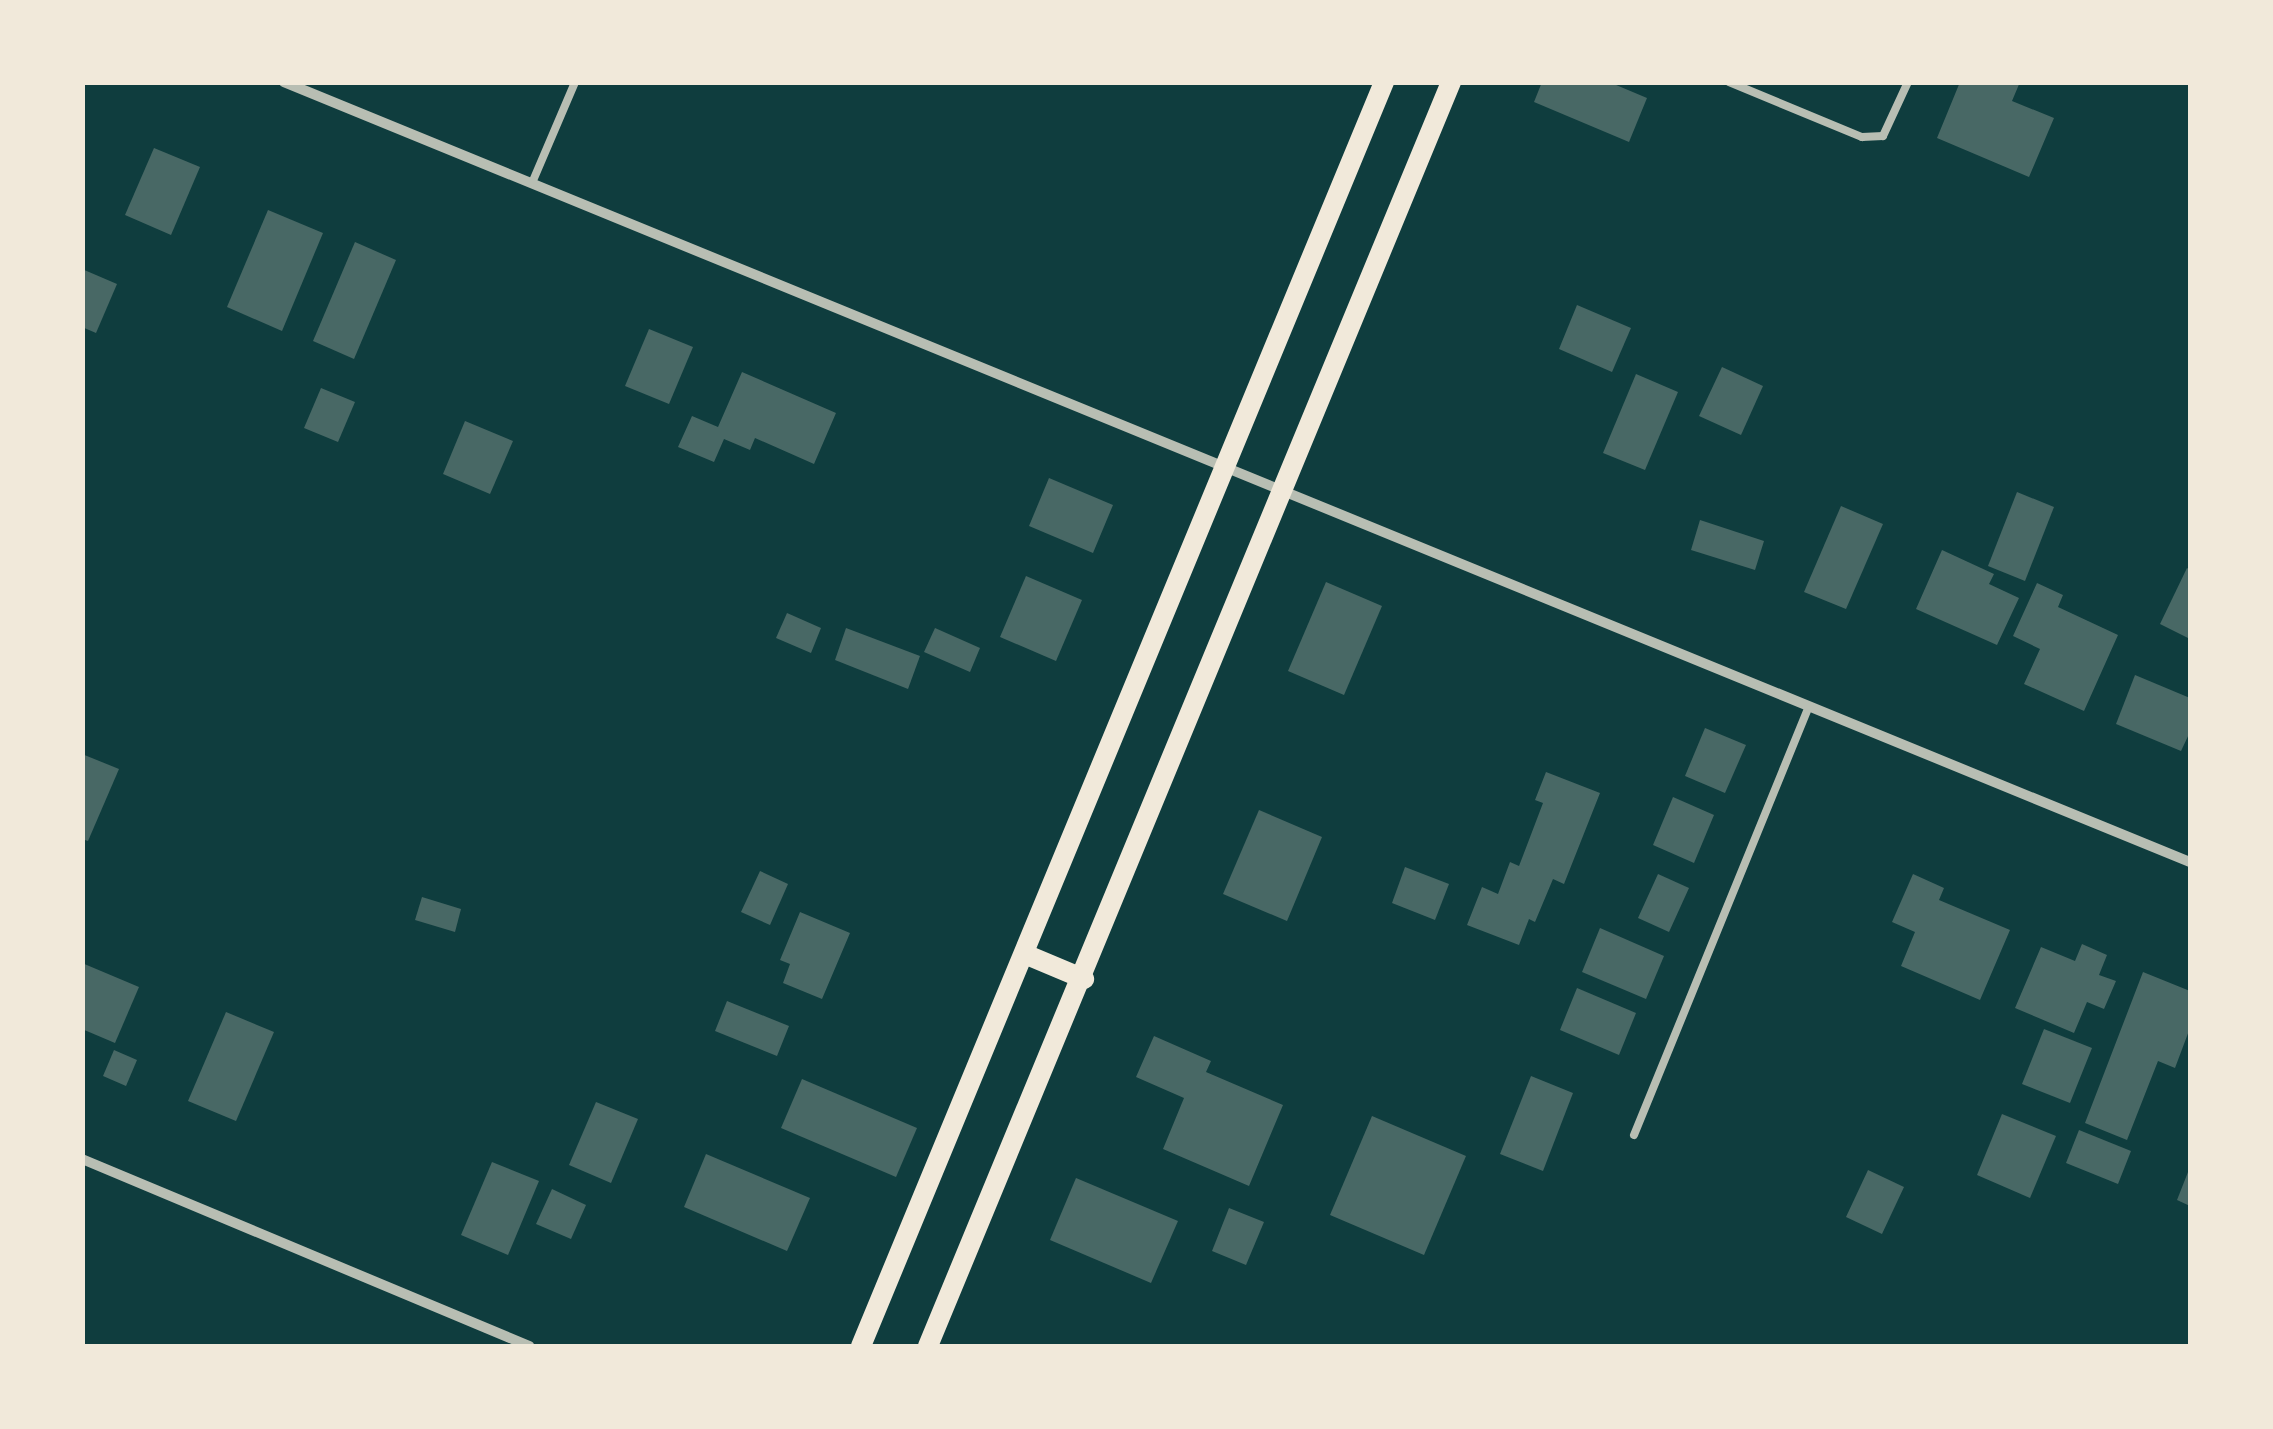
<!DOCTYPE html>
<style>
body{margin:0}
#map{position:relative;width:2273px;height:1429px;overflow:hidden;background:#0f3d3e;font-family:Raleway,sans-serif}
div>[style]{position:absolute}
.building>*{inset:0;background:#486865}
.service>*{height:8px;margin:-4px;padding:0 4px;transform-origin:4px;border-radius:4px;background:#b8beb3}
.minor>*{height:10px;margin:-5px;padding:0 5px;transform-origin:5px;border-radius:5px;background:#b8beb3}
.secondary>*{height:20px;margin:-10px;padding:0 10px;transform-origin:10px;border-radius:10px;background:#f1e9da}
span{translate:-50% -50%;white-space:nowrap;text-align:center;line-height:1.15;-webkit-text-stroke:8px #f1e9da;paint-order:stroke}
.frame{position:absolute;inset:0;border:85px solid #f1e9da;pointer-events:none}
</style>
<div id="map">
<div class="building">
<div style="clip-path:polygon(1542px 82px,1609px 82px,1647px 98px,1629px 142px,1534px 102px)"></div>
<div style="clip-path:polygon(1960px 82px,2020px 82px,2012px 101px,2054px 118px,2029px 177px,1937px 138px)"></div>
<div style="clip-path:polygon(154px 148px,200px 167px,171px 235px,125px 215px)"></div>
<div style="clip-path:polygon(268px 210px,323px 233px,282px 331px,227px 307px)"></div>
<div style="clip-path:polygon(355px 242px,396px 260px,354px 359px,313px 341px)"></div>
<div style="clip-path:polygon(82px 269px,117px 284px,96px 333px,82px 327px)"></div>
<div style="clip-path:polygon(1577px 305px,1631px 328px,1612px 372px,1559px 349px)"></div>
<div style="clip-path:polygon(649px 329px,693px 347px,669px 404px,625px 386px)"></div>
<div style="clip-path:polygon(1722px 367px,1763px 386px,1741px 435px,1699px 416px)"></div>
<div style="clip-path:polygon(742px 372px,836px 413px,814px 464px,755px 438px,750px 450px,724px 439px,714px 462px,678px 447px,692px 416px,718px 427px)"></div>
<div style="clip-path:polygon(1636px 374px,1678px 392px,1645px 470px,1603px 453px)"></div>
<div style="clip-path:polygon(321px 388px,355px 402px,338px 442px,304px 428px)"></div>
<div style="clip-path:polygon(465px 421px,513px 441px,490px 494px,443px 474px)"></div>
<div style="clip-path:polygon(1049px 478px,1113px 505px,1093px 553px,1029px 526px)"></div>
<div style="clip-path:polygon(2017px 492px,2054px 507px,2025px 581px,1988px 566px)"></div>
<div style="clip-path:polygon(1841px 506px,1883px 524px,1846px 609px,1804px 592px)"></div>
<div style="clip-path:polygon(1700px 520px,1764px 541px,1755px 570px,1691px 550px)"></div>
<div style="clip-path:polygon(1942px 550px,1994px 574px,1989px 584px,2019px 598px,1997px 645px,1916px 609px)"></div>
<div style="clip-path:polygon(2187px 568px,2190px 570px,2190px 639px,2160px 624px)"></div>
<div style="clip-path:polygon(1026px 576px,1082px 600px,1056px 661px,1000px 637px)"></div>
<div style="clip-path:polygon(1326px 582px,1382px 606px,1344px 695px,1288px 671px)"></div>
<div style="clip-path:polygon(2037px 583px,2063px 595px,2058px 607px,2118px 635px,2084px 711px,2024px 684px,2040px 649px,2013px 636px)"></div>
<div style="clip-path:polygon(787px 613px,821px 628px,811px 653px,776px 638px)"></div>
<div style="clip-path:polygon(846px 628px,920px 656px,908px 689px,835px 660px)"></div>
<div style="clip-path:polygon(935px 628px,980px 648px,970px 672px,924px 652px)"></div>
<div style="clip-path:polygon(2135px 675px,2190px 698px,2190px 732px,2181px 751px,2116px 724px)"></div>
<div style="clip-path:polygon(1705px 728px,1746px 745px,1725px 793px,1685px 776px)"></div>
<div style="clip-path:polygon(82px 754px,119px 769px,88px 841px,82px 839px)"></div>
<div style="clip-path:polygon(1546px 772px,1600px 793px,1564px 884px,1553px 879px,1535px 922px,1529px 919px,1519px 945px,1467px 925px,1482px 887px,1498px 894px,1510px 862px,1519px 866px,1543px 803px,1535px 800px)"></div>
<div style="clip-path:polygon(1673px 797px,1714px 815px,1694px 863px,1653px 845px)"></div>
<div style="clip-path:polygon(1259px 810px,1322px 837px,1287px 921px,1223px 894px)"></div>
<div style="clip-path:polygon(1405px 867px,1449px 884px,1435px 920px,1392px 903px)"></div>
<div style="clip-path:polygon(760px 871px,788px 884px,770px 925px,741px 912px)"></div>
<div style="clip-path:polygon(1658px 874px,1689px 888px,1669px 932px,1638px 918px)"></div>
<div style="clip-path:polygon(1913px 874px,1944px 888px,1939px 900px,2010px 930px,1980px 1000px,1901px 966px,1915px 932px,1892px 922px)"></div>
<div style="clip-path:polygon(422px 897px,461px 909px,455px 932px,415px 920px)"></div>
<div style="clip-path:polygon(800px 912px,850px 933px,822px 999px,783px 983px,790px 964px,780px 960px)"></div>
<div style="clip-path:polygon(1600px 928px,1664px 956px,1646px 999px,1582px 972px)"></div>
<div style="clip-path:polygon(2082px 944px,2107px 955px,2099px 975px,2116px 981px,2104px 1009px,2087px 1002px,2074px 1033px,2015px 1008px,2041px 947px,2075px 961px)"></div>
<div style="clip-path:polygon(82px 963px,139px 987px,115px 1043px,82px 1029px)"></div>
<div style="clip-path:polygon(2143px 972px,2190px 991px,2190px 1028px,2175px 1068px,2158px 1061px,2127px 1140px,2085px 1123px)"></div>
<div style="clip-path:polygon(1577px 988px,1636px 1013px,1619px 1055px,1560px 1030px)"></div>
<div style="clip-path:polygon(727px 1001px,789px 1026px,777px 1056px,715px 1031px)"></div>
<div style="clip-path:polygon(226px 1012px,274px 1032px,236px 1121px,188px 1101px)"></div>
<div style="clip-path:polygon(2044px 1029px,2092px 1048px,2070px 1103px,2022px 1084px)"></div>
<div style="clip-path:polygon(1154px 1036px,1211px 1061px,1206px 1072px,1283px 1105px,1249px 1186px,1163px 1149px,1184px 1098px,1136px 1077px)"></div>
<div style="clip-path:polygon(114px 1050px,137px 1060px,126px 1086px,103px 1076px)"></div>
<div style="clip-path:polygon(1531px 1076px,1573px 1093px,1543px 1171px,1500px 1154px)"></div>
<div style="clip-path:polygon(802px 1079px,917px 1128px,896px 1177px,781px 1128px)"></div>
<div style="clip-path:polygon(596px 1102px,638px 1119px,611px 1183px,569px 1165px)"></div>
<div style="clip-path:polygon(2002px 1114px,2056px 1136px,2030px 1198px,1977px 1175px)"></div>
<div style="clip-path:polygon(1372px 1116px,1466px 1156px,1424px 1255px,1330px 1215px)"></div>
<div style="clip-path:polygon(2079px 1130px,2131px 1151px,2118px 1184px,2066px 1163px)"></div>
<div style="clip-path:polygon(706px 1154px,810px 1198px,787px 1251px,684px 1207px)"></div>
<div style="clip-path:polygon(492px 1162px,539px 1181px,508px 1255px,461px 1235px)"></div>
<div style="clip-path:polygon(2190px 1167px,2190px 1206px,2177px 1200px)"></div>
<div style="clip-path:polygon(1868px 1170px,1904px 1187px,1882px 1234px,1846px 1217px)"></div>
<div style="clip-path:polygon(1076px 1178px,1178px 1221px,1151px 1283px,1050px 1240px)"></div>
<div style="clip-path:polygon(552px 1189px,586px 1205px,571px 1239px,536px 1224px)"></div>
<div style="clip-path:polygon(1229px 1208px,1264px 1222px,1246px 1265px,1212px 1251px)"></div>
</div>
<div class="service">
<div style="left:1729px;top:82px;width:144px;rotate:22.5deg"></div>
<div style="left:1862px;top:137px;width:21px;rotate:-3deg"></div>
<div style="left:1883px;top:136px;width:60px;rotate:-65.2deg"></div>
<div style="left:532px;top:183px;width:110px;rotate:-66.9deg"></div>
<div style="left:1634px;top:1135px;width:463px;rotate:-67.8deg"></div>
</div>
<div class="minor">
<div style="left:284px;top:82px;width:2059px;rotate:22.26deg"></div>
<div style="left:82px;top:1159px;width:485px;rotate:22.7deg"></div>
</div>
<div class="secondary">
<div style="left:1027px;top:955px;width:62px;rotate:22.8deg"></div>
<div style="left:861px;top:1346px;width:1368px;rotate:-67.52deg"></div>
<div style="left:928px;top:1346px;width:1368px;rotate:-67.52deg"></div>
</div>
<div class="frame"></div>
</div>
